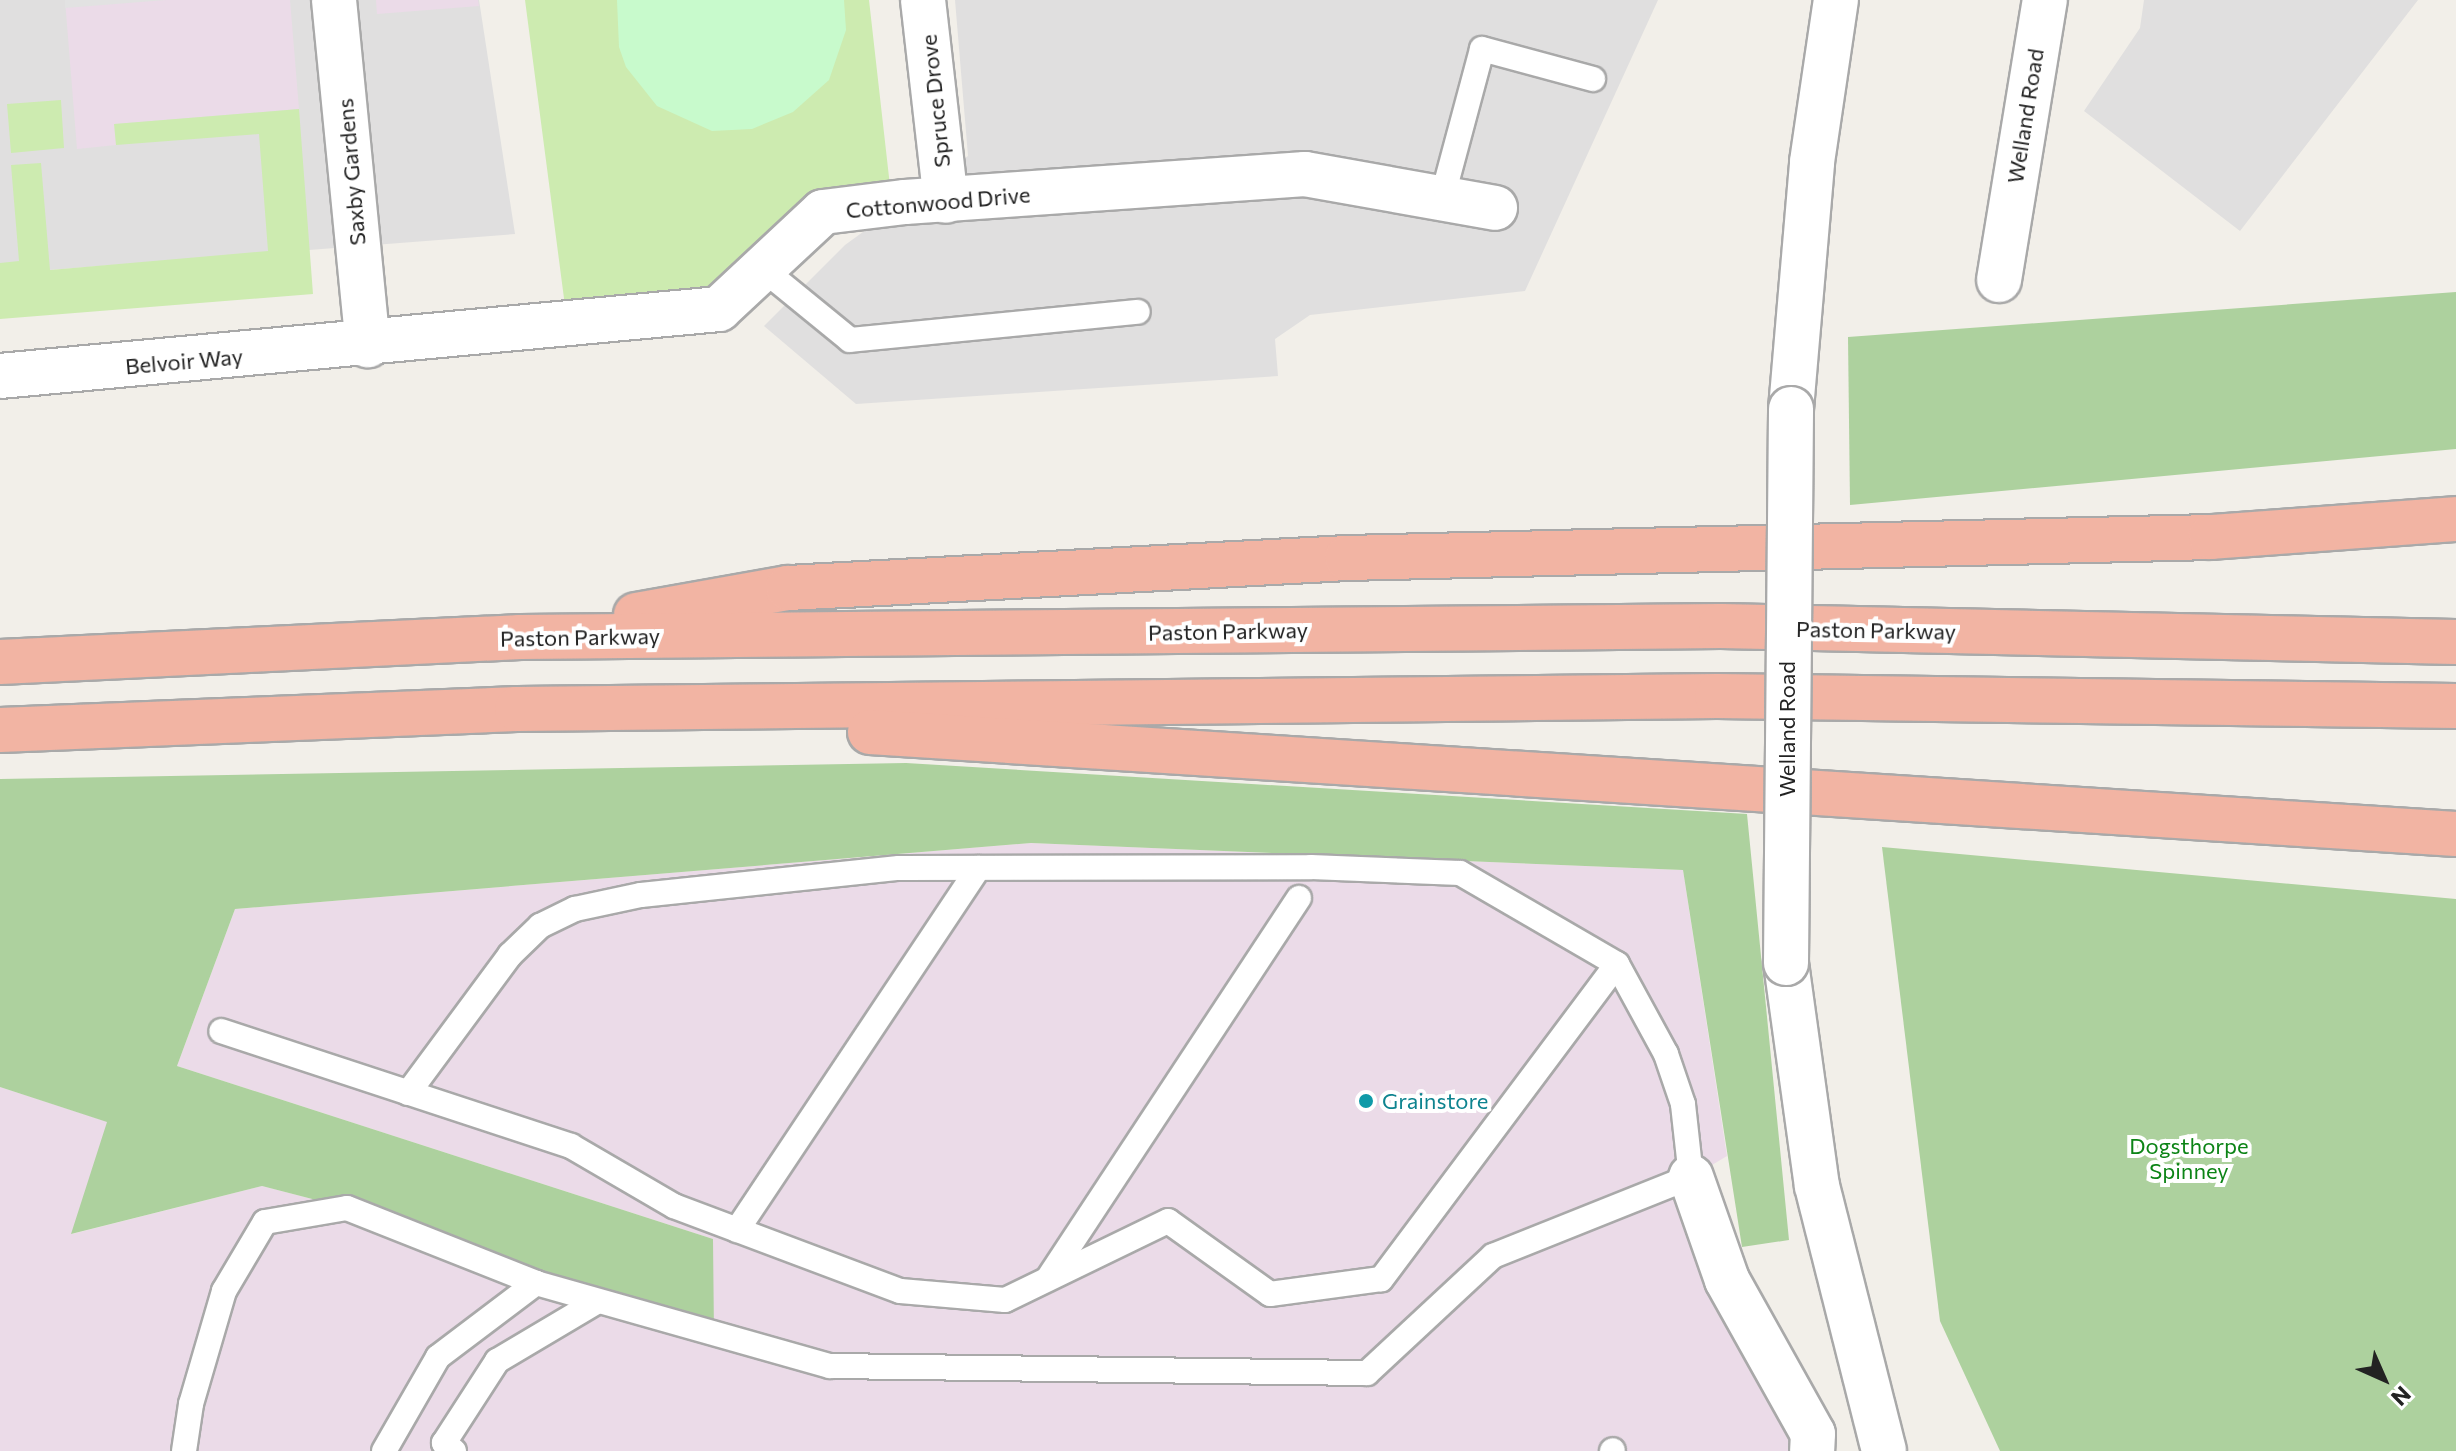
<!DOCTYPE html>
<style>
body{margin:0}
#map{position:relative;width:2456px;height:1451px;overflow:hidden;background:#f2efe9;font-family:Commissioner,sans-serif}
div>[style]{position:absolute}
.residential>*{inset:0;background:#e0dfdf}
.industrial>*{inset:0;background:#ebdbe8}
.grass>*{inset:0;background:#cdebb0}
.forest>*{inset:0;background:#add19e}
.park>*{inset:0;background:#c8facc}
.parking>*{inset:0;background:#e2e2e2}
.roads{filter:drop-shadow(2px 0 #a9a9a9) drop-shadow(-2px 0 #a9a9a9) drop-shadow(0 2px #a9a9a9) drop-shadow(0 -2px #a9a9a9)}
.service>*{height:24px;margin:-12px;padding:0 12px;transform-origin:12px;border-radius:12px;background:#fff}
.minor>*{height:44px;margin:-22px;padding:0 22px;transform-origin:22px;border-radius:22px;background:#fff}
.tertiary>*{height:44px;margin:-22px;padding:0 22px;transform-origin:22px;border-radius:22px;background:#fff}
.trunk>*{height:44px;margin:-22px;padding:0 22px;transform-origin:22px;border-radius:22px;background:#f2b4a3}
.bridges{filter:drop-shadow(2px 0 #a9a9a9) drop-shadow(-2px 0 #a9a9a9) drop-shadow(0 2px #a9a9a9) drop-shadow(0 -2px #a9a9a9)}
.tertiary-bridge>*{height:44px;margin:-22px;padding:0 22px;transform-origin:22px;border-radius:22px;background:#fff}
.dots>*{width:22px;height:22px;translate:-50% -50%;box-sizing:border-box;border:4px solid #fff;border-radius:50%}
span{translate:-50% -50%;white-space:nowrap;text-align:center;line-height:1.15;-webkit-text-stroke:8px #fff;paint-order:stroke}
.street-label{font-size:22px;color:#222}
.culture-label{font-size:22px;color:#0d838f}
.left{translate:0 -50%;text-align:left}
.park-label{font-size:22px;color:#0c8416}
.north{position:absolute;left:2344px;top:1339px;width:80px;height:80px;-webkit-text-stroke:6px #fff;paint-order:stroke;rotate:135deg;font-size:22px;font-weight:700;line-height:32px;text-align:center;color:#222}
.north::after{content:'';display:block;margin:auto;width:28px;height:36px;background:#222;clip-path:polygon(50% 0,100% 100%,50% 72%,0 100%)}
</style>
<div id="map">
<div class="residential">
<div style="clip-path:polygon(0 0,479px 0,515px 234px,49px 270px,0 263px)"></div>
<div style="clip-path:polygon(955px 0,1658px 0,1525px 291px,1310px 315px,1275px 339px,1278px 376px,856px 404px,764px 326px,845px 245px,968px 156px)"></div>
<div style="clip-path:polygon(2144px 0,2418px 0,2240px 231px,2084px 111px,2140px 28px)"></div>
</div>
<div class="industrial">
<div style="clip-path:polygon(65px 0,290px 0,299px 109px,115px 124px,116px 145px,77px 149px)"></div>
<div style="clip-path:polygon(376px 0,478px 0,479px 6px,377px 14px)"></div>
<div style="clip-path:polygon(1031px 843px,1683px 870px,1727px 1156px,1692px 1177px,1812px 1451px,0 1451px,0 1087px,108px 1122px,72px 1234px,262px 1186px,347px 1208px,713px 1239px,177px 1066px,235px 909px)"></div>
</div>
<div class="grass">
<div style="clip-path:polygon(525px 0,869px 0,890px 186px,821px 189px,718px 289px,565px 306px)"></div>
<div style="clip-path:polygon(61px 100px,64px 148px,11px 153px,7px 104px)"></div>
<div style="clip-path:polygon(299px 109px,313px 294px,0 319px,0 263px,19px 261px,11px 165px,41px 163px,50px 270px,268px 251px,259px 134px,116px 145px,114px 124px)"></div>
</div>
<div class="forest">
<div style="clip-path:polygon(2456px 292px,2456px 449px,1850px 505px,1848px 337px)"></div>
<div style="clip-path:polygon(906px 763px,1747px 814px,1789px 1240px,1742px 1247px,1683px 870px,1031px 843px,235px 909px,177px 1066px,713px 1239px,714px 1334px,347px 1208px,262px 1186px,71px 1234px,107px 1122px,0 1087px,0 779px)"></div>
<div style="clip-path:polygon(1882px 847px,2456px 899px,2456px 1451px,2000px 1451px,1940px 1321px)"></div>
</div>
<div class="park">
<div style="clip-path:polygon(844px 0,846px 30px,829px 80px,793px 112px,752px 129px,712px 131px,657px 106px,626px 67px,619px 47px,617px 0)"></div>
</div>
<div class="parking">
<div style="clip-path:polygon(65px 0,166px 0,65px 8px)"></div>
</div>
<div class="roads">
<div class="service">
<div style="left:1443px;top:195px;width:151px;rotate:-75deg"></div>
<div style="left:1482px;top:49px;width:115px;rotate:15.1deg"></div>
<div style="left:763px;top:269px;width:112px;rotate:39.2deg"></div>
<div style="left:850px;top:340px;width:289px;rotate:-5.6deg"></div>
<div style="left:408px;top:1093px;width:172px;rotate:-53.5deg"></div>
<div style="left:510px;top:955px;width:42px;rotate:-44deg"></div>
<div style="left:540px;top:926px;width:39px;rotate:-26deg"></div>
<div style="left:575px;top:909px;width:67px;rotate:-12deg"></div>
<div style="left:641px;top:895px;width:259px;rotate:-6deg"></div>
<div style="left:899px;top:868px;width:412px;rotate:-0.1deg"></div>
<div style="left:1311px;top:867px;width:149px;rotate:2.3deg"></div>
<div style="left:1460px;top:873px;width:181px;rotate:30.1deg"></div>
<div style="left:737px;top:1230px;width:435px;rotate:-56.3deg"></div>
<div style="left:1049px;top:1277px;width:454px;rotate:-56.6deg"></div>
<div style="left:184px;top:1451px;width:48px;rotate:-81.5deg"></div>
<div style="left:191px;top:1404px;width:118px;rotate:-73.7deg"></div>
<div style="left:224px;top:1291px;width:80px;rotate:-59.3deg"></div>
<div style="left:265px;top:1222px;width:83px;rotate:-9.7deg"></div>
<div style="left:347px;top:1208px;width:203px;rotate:21.6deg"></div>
<div style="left:536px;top:1283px;width:305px;rotate:15.8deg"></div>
<div style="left:830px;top:1366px;width:537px;rotate:0.75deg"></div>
<div style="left:1367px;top:1373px;width:172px;rotate:-42.9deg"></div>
<div style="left:1493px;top:1256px;width:213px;rotate:-21.8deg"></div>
<div style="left:1691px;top:1177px;width:73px;rotate:-96.3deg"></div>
<div style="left:1683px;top:1104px;width:53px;rotate:-108.8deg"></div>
<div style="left:1666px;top:1054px;width:102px;rotate:-118.6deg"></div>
<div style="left:1617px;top:964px;width:394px;rotate:126.8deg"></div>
<div style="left:1381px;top:1279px;width:112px;rotate:172.3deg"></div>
<div style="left:1270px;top:1294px;width:125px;rotate:-144.4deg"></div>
<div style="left:1168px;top:1221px;width:181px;rotate:154.1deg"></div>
<div style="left:1005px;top:1300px;width:105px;rotate:-175.1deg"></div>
<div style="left:900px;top:1291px;width:241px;rotate:-159.4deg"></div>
<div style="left:674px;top:1206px;width:119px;rotate:-149.8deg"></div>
<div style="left:571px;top:1146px;width:368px;rotate:-161.8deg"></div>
<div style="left:384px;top:1451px;width:108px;rotate:-60.1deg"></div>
<div style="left:438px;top:1357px;width:123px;rotate:-37.1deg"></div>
<div style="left:454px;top:1451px;width:13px;rotate:-141deg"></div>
<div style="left:444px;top:1443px;width:98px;rotate:-57.1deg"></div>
<div style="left:497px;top:1361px;width:117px;rotate:-30.7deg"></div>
<div style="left:1612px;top:1451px;width:1px;rotate:-45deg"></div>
</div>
<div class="minor">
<div style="left:334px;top:0;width:347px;rotate:84.4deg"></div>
<div style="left:923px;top:0;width:202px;rotate:83.5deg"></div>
<div style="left:1999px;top:280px;width:284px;rotate:-80.7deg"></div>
<div style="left:0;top:376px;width:722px;rotate:-5.32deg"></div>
<div style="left:719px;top:309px;width:142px;rotate:-43deg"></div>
<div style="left:823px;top:212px;width:83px;rotate:-7deg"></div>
<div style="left:905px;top:202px;width:401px;rotate:-4deg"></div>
<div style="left:1305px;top:174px;width:193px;rotate:10.1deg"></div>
<div style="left:1691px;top:1177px;width:109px;rotate:70.7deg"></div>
<div style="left:1727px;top:1280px;width:176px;rotate:60.8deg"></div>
<div style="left:1813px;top:1434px;width:17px;rotate:93deg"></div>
</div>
<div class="tertiary">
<div style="left:1791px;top:409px;width:248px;rotate:-85.1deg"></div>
<div style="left:1812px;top:162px;width:164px;rotate:-81.6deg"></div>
<div style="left:1786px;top:963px;width:225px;rotate:82.1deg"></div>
<div style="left:1817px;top:1186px;width:273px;rotate:75.8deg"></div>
</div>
<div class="trunk">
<div style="left:636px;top:615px;width:154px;rotate:-10.1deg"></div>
<div style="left:788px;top:588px;width:560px;rotate:-3.07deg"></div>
<div style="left:1347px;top:558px;width:864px;rotate:-1.39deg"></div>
<div style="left:2211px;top:537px;width:246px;rotate:-4.2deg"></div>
<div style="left:0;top:662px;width:521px;rotate:-2.75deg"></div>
<div style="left:520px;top:637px;width:1201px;rotate:-0.52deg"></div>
<div style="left:1721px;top:626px;width:735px;rotate:1.25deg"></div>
<div style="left:0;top:730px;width:517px;rotate:-2.33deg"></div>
<div style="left:517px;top:709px;width:1200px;rotate:-0.62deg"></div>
<div style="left:1717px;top:696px;width:739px;rotate:0.78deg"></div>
<div style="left:870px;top:732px;width:1589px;rotate:3.68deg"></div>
</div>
</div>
<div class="bridges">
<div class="tertiary-bridge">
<div style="left:1786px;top:963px;width:554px;rotate:-89.48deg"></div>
</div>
</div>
<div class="dots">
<div style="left:1366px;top:1101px;background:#0f9aa8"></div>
</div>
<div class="street-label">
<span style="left:935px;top:101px;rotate:-96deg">Spruce Drove</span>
<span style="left:2025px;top:116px;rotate:-81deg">Welland Road</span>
<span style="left:351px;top:172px;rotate:-95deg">Saxby Gardens</span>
<span style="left:938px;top:202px;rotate:-5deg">Cottonwood Drive</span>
<span style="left:184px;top:361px;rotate:-5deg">Belvoir Way</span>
<span style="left:1876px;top:630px;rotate:1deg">Paston Parkway</span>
<span style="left:1228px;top:631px;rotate:-1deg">Paston Parkway</span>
<span style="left:580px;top:637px;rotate:-1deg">Paston Parkway</span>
<span style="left:1787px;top:729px;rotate:-90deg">Welland Road</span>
</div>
<div class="culture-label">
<span class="left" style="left:1382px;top:1101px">Grainstore</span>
</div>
<div class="park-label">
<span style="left:2189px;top:1158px">Dogsthorpe<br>Spinney</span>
</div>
<div class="north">N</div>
</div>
